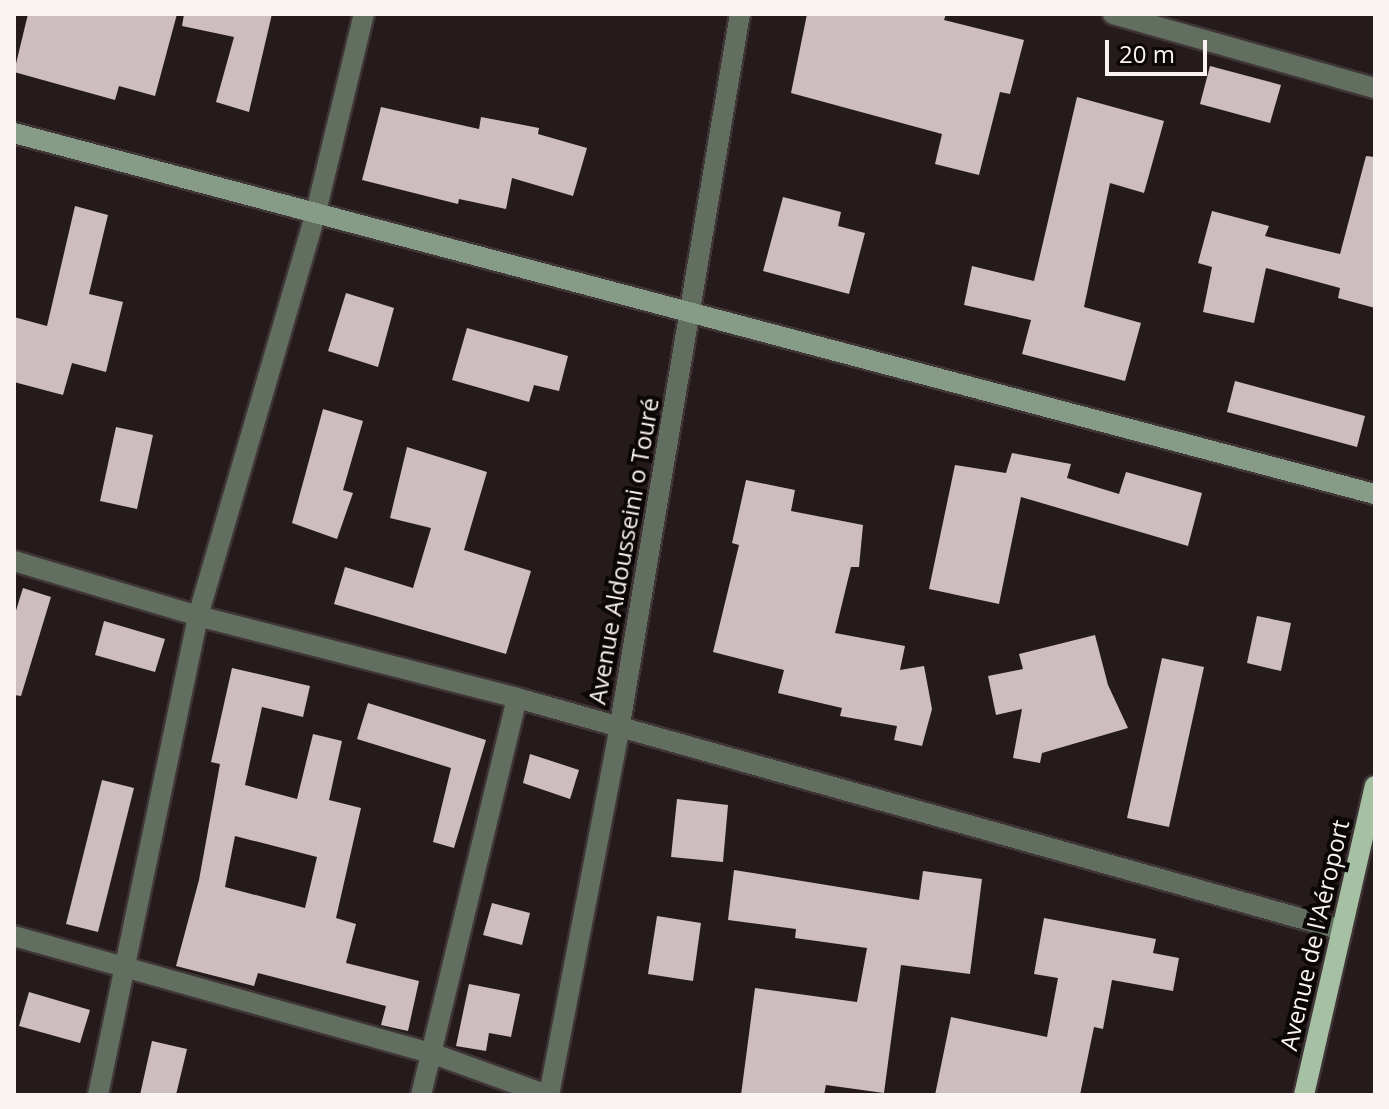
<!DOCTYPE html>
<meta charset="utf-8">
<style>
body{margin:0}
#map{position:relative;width:1389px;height:1109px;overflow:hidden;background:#261b1c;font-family:"Open Sans",sans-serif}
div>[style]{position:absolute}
.building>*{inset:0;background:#cdbdbf}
.roads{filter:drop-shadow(2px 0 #3f3536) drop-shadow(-2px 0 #3f3536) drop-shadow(0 2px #3f3536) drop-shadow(0 -2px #3f3536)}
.street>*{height:20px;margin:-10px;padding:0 10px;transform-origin:10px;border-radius:10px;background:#616e60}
.secondary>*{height:20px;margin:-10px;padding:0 10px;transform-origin:10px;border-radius:10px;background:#879c86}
.primary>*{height:20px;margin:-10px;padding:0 10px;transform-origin:10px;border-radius:10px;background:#a5c0a3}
span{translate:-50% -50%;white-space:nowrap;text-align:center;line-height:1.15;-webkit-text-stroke:8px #0c0707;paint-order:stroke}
.street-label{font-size:24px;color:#faf2f3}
.frame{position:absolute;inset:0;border:16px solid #faf2f3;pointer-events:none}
.scale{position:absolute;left:1105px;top:40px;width:102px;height:36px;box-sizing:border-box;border:4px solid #faf2f3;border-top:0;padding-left:10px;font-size:24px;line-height:28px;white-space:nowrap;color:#faf2f3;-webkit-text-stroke:6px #0c0707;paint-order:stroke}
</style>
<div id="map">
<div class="building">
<div style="clip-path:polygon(28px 14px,177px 14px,155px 96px,119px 86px,115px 100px,14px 72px)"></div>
<div style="clip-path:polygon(184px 14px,272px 14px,249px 112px,216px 102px,234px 37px,182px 26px)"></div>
<div style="clip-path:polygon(807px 14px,946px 14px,944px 20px,1024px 40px,1010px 94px,1000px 92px,979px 175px,935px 164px,942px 134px,791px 93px)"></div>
<div style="clip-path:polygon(1210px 66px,1281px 85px,1270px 123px,1200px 104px)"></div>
<div style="clip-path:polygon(1077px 97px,1164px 121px,1144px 193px,1110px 183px,1084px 307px,1141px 323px,1125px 381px,1022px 354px,1031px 320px,964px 305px,972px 266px,1034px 281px)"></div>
<div style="clip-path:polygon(381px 107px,479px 129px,481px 117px,539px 128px,538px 134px,587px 148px,573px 196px,512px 178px,506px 209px,459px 199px,458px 204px,362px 180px)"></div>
<div style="clip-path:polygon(1366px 156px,1375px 157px,1375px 308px,1338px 298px,1340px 288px,1266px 268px,1254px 323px,1203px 312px,1212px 267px,1198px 263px,1212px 211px,1269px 226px,1265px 236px,1340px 254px)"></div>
<div style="clip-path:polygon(783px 197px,841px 212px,838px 226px,865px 233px,849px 294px,763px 271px)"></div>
<div style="clip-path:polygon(75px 206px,108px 215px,89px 294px,123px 302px,106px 372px,72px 363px,63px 395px,14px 382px,14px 317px,47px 326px)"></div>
<div style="clip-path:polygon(346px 293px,394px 308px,378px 367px,328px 351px)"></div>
<div style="clip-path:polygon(467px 328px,568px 356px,559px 391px,534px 385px,529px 402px,452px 380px)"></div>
<div style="clip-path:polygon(1235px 381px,1365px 416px,1357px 447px,1227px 412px)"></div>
<div style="clip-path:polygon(323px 409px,363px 421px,343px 490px,353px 493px,337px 539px,292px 523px)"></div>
<div style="clip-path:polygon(116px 427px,153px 435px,137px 509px,100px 501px)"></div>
<div style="clip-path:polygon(407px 447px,487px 472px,464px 550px,531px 571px,506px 654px,334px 604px,345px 567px,413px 588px,431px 528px,390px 518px)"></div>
<div style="clip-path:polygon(1012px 453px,1071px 464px,1067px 478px,1119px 494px,1126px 472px,1202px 493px,1188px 546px,1021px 497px,999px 604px,929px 589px,955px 465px,1006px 473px)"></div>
<div style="clip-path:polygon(746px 480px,795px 490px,791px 511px,863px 525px,859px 567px,851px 567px,835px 633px,905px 646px,900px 670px,924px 666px,932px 709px,922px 746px,894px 740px,897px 726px,840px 716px,842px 708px,778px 693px,784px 670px,713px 652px,739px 545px,732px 543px)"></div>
<div style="clip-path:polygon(23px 588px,51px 597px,21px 696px,14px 695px,14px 617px)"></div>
<div style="clip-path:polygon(1257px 616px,1291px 623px,1281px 671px,1247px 663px)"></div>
<div style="clip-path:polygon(104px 621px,165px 639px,155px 672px,95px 655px)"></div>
<div style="clip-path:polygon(1095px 635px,1108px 685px,1128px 728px,1042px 753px,1040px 763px,1013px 758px,1022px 709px,996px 715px,988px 676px,1023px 669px,1019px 654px)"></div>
<div style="clip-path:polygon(1162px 658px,1204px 667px,1169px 827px,1127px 818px)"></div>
<div style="clip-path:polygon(evenodd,232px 668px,310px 686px,303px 717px,262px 707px,245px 785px,297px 799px,313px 734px,342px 741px,329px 800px,361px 808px,336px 918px,356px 924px,346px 963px,419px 981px,408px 1031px,381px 1025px,386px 1006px,258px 973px,254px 986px,176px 966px,199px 880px,220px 764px,211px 762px,232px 668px,235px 836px,317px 857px,305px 908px,225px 887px,235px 836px)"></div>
<div style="clip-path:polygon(368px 703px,486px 740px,454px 848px,433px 842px,451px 768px,357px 739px)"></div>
<div style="clip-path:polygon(530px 754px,579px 770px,570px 799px,523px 783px)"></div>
<div style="clip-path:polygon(102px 780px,134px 788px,98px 932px,66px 924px)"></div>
<div style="clip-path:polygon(677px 799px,728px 805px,723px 862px,671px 857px)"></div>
<div style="clip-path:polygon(734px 870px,919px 900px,923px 871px,982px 879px,970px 974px,901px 965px,884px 1093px,826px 1085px,824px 1095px,741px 1095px,755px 988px,857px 1002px,867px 948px,795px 938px,796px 929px,728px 920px)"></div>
<div style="clip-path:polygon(492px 903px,530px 913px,522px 945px,483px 935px)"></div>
<div style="clip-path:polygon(657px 916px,701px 923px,693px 981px,648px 974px)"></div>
<div style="clip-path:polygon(1044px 918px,1156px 939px,1153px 953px,1179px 958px,1173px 991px,1112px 980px,1103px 1029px,1094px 1027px,1080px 1095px,935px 1095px,951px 1017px,1047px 1037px,1058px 978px,1034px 974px)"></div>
<div style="clip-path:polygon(469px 984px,520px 994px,511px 1037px,489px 1033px,486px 1051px,456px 1046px)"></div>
<div style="clip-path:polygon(29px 992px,90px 1010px,80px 1043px,19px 1026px)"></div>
<div style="clip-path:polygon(152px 1041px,187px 1049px,176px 1095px,140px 1095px)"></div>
</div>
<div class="roads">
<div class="street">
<div style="left:1113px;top:14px;width:272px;rotate:15.8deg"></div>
<div style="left:14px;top:561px;width:192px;rotate:16.6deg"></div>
<div style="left:198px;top:616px;width:329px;rotate:14.4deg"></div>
<div style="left:517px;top:698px;width:857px;rotate:15.71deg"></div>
<div style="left:14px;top:936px;width:433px;rotate:15.7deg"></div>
<div style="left:431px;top:1053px;width:123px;rotate:19.9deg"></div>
<div style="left:98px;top:1095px;width:489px;rotate:-78.2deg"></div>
<div style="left:198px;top:616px;width:417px;rotate:-73.7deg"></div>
<div style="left:315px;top:216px;width:208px;rotate:-76.4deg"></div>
<div style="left:421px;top:1095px;width:408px;rotate:-76.4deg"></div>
<div style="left:549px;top:1095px;width:372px;rotate:-79.1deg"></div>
<div style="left:619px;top:730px;width:726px;rotate:-80.41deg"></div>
</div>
<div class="secondary">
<div style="left:14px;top:133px;width:1408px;rotate:14.86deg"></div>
</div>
<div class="primary">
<div style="left:1304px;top:1095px;width:317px;rotate:-77.1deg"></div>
</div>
</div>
<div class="street-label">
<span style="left:623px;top:551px;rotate:-80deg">Avenue Aldousseini o Touré</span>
<span style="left:1314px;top:935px;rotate:-77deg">Avenue de l'Aéroport</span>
</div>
<div class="frame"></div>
<div class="scale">20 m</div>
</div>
